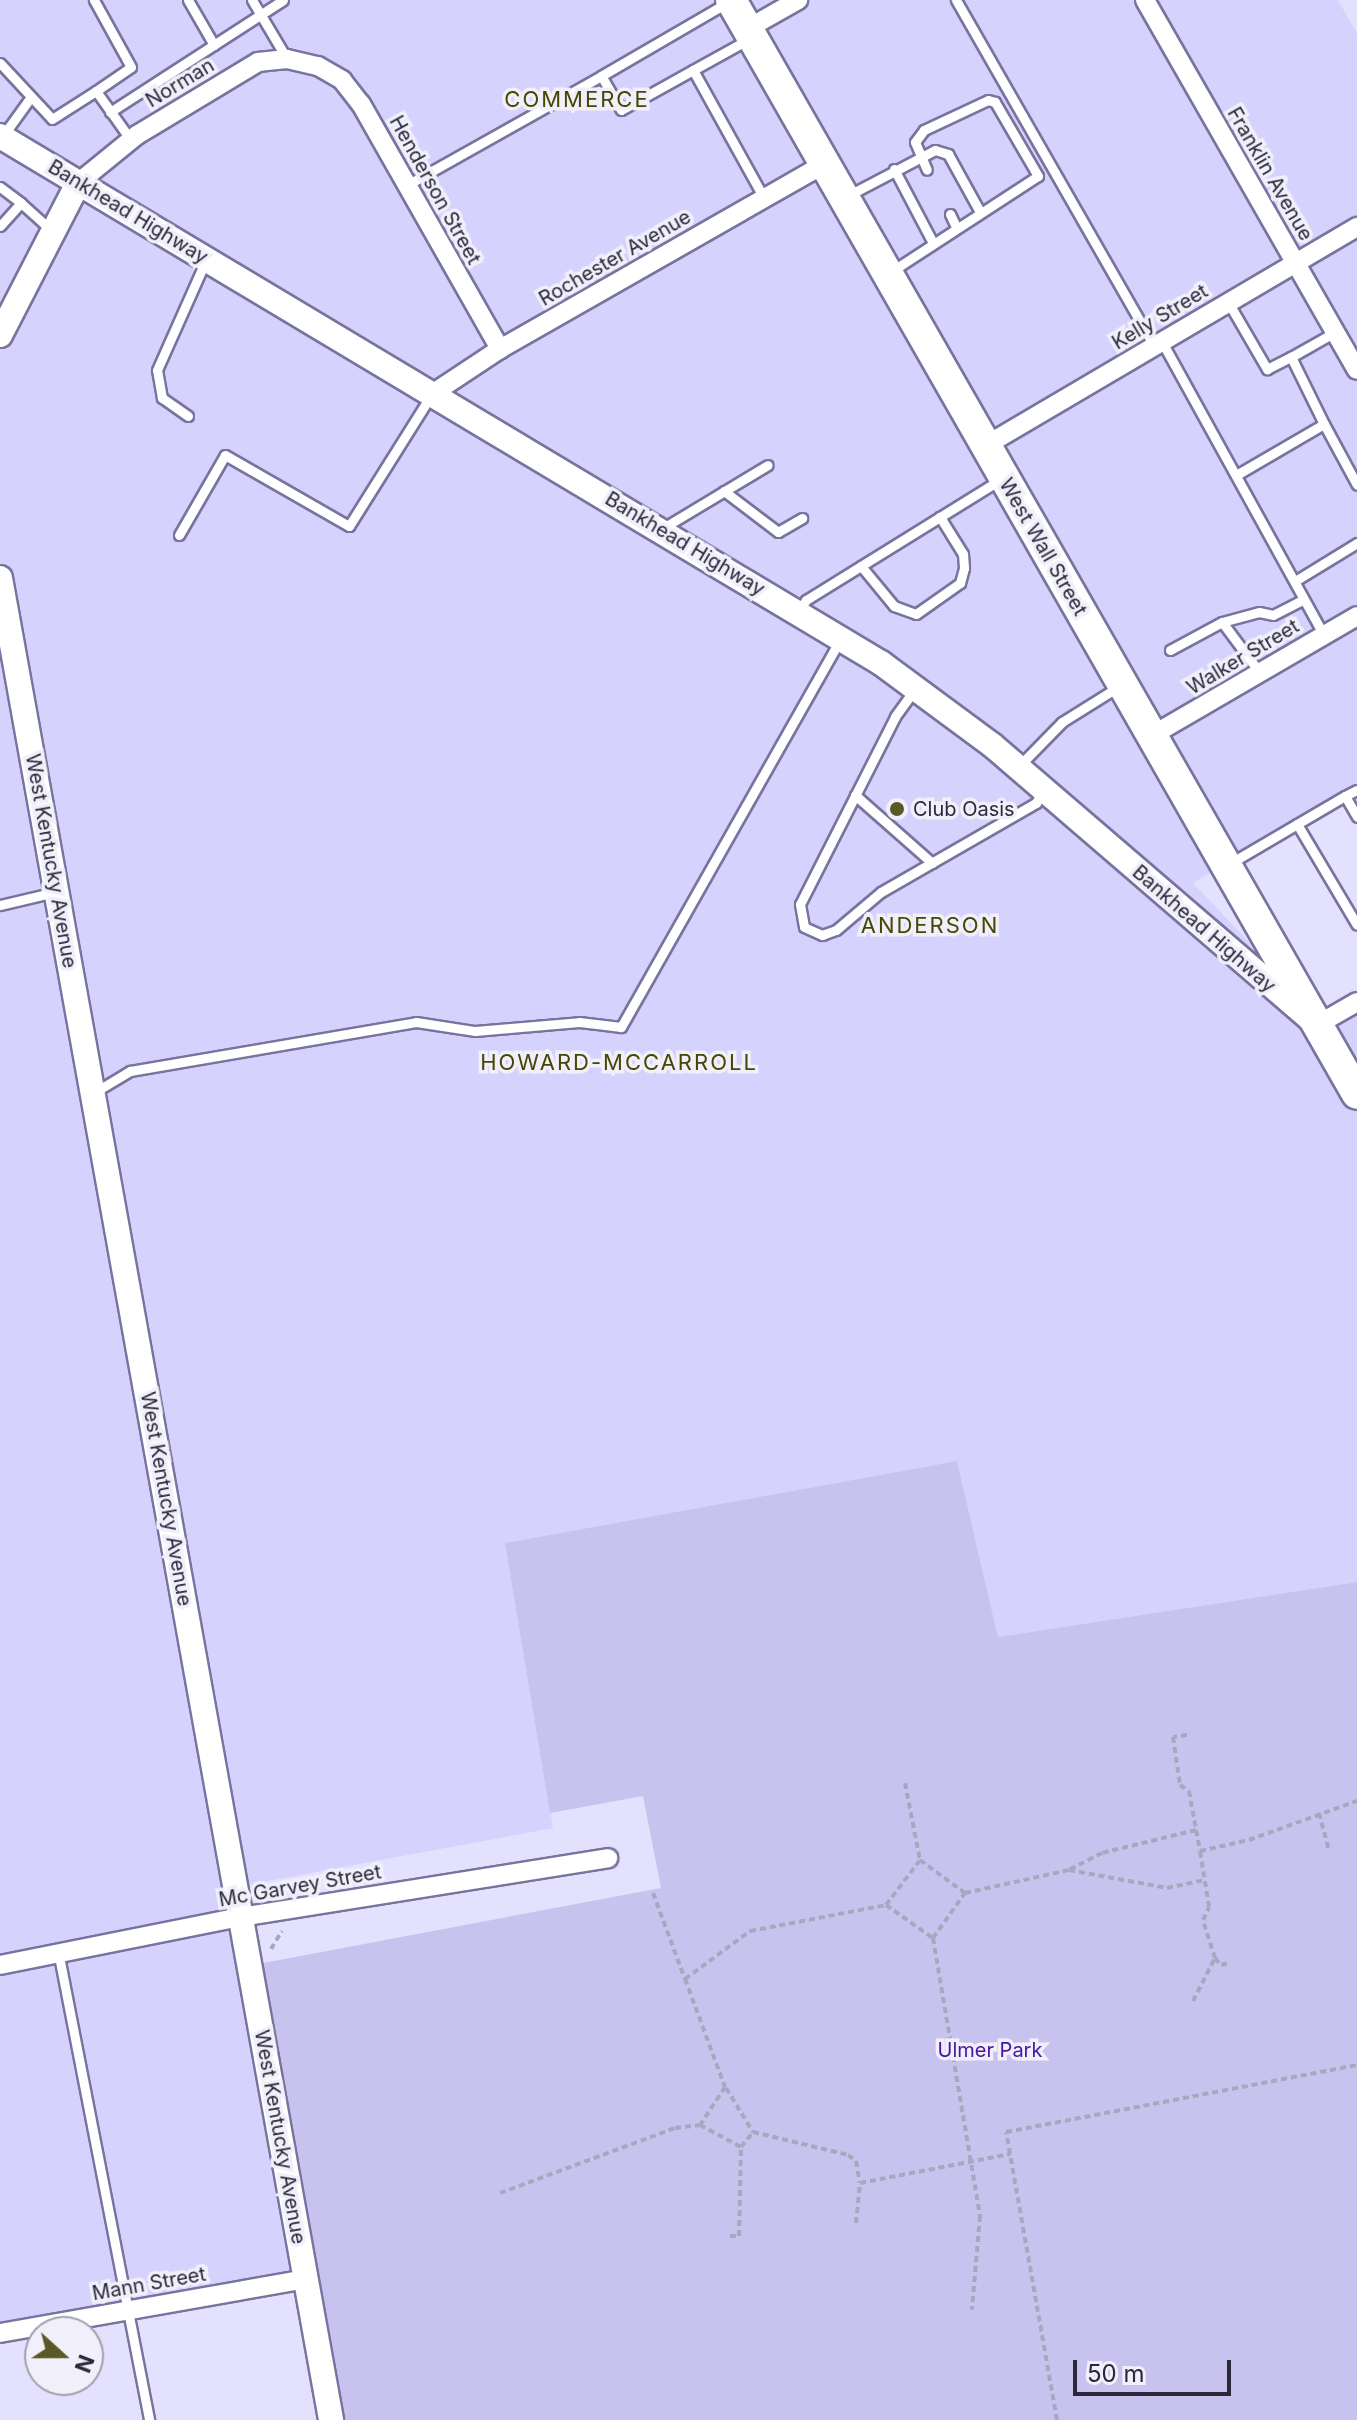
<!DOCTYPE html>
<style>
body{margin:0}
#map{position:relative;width:1357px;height:2420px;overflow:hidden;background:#e3e1fd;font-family:Inter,sans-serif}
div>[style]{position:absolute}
.built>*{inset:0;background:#d5d2fd}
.green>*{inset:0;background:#c7c3ee}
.path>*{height:4px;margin-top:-2px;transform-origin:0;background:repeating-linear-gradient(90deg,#a9a7c0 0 6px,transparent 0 10px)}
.roads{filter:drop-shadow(2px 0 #78749e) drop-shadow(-2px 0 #78749e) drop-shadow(0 2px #78749e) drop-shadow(0 -2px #78749e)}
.service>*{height:9px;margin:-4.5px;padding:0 4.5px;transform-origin:4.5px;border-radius:4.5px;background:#fff}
.minor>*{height:18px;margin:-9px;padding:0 9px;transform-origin:9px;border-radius:9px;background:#fff}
.tertiary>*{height:24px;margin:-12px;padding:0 12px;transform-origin:12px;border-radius:12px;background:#fff}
.primary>*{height:30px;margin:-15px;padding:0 15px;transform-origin:15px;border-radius:15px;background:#fff}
.dots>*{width:22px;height:22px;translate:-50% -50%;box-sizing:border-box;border:4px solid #f1f0fa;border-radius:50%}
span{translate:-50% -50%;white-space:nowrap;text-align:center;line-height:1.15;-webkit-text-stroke:7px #f1f0fa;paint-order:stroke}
.street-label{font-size:20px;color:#2a283a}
.poi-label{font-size:20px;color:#2a283a}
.left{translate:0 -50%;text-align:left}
.park-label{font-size:20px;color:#4814a2}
.neighbourhood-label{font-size:22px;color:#464605;letter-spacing:2px}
.north{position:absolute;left:24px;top:2316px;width:80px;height:80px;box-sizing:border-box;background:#f1f0fa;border:2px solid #a1a0ad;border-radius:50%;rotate:111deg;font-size:22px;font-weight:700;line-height:32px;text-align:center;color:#2a283a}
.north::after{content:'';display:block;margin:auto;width:28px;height:36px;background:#595926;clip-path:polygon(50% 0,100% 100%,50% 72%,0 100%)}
.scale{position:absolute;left:1073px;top:2360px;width:158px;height:36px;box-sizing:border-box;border:4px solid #2a283a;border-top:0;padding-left:10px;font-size:24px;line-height:28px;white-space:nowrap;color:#2a283a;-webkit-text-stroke:6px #f1f0fa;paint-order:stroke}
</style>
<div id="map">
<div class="built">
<div style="clip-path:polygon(0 0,1338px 0,1357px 33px,1357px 786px,1193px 883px,1295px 991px,1317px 1029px,1357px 1006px,1357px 1582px,998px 1637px,957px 1461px,505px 1543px,553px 1828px,246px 1885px,306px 2279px,0 2334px)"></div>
</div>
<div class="green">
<div style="clip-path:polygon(957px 1461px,998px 1637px,1357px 1582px,1357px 2420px,339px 2420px,258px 1964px,661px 1888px,643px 1796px,550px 1813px,505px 1543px)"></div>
</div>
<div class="path">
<div style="left:1187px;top:1735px;width:14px;rotate:172deg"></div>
<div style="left:1173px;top:1737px;width:49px;rotate:81.7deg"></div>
<div style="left:1180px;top:1785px;width:11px;rotate:34deg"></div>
<div style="left:1189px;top:1791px;width:61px;rotate:79.6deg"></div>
<div style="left:905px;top:1783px;width:78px;rotate:79deg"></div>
<div style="left:1319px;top:1813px;width:38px;rotate:75deg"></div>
<div style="left:1196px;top:1830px;width:97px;rotate:166.3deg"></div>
<div style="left:1102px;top:1853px;width:37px;rotate:153deg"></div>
<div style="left:1069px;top:1870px;width:100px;rotate:10.4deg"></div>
<div style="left:1167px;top:1888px;width:39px;rotate:-12deg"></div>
<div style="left:653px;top:1893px;width:92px;rotate:69.6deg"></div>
<div style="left:685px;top:1979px;width:81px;rotate:-36.4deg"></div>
<div style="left:750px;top:1931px;width:138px;rotate:-10.8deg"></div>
<div style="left:886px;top:1905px;width:56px;rotate:-52.9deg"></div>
<div style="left:920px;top:1860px;width:56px;rotate:36.3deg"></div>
<div style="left:886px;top:1905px;width:57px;rotate:35.1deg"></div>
<div style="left:933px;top:1938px;width:55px;rotate:-54.6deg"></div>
<div style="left:965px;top:1893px;width:107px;rotate:-12.5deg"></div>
<div style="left:933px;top:1938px;width:282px;rotate:80.4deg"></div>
<div style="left:980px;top:2216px;width:94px;rotate:94.9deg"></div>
<div style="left:271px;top:1949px;width:21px;rotate:-59deg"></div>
<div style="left:1215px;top:1958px;width:9px;rotate:49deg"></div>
<div style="left:1221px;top:1965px;width:7px;rotate:-16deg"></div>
<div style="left:685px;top:1979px;width:115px;rotate:69.7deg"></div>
<div style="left:725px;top:2087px;width:45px;rotate:123.3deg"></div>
<div style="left:700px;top:2125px;width:47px;rotate:28.2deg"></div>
<div style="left:741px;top:2147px;width:19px;rotate:-51deg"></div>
<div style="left:1193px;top:2001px;width:48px;rotate:-62.9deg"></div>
<div style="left:1215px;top:1958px;width:40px;rotate:-108deg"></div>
<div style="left:1203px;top:1920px;width:14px;rotate:-65deg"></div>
<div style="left:1209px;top:1907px;width:57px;rotate:-99.1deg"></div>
<div style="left:1200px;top:1851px;width:50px;rotate:-12.7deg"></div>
<div style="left:1249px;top:1840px;width:115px;rotate:-19.9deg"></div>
<div style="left:726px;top:2088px;width:52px;rotate:58.5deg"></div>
<div style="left:753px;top:2132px;width:98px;rotate:13.6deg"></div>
<div style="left:848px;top:2155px;width:10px;rotate:37deg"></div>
<div style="left:856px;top:2161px;width:22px;rotate:80deg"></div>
<div style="left:500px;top:2193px;width:187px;rotate:-20.4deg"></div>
<div style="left:675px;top:2128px;width:25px;rotate:-7deg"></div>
<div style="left:856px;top:2223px;width:40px;rotate:-84.3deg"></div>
<div style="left:860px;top:2183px;width:153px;rotate:-10.9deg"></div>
<div style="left:730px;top:2236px;width:9px"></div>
<div style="left:739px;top:2236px;width:89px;rotate:-88.7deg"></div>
<div style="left:1057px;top:2420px;width:292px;rotate:-100deg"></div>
<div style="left:1006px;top:2132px;width:357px;rotate:-10.8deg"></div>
</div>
<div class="roads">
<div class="service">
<div style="left:188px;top:0;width:52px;rotate:60deg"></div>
<div style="left:252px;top:0;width:69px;rotate:59.3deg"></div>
<div style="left:956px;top:0;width:399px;rotate:60.2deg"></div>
<div style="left:749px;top:39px;width:64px;rotate:151deg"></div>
<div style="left:693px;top:70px;width:146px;rotate:61deg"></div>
<div style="left:0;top:63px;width:76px;rotate:47.1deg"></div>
<div style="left:52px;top:119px;width:52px;rotate:-32.5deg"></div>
<div style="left:96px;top:91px;width:42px;rotate:-34.4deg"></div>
<div style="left:131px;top:67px;width:77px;rotate:-118.9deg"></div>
<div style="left:693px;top:70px;width:82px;rotate:150.9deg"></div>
<div style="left:621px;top:110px;width:39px;rotate:-120deg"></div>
<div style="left:601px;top:76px;width:147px;rotate:-30.2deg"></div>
<div style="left:96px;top:91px;width:60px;rotate:54.5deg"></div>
<div style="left:110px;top:112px;width:206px;rotate:-32.9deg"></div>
<div style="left:2px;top:137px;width:48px;rotate:-54.3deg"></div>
<div style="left:894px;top:169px;width:84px;rotate:62.2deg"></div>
<div style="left:407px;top:185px;width:223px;rotate:-29.3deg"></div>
<div style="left:0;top:187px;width:26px;rotate:37deg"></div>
<div style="left:849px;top:195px;width:97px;rotate:-27.6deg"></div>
<div style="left:935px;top:150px;width:14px;rotate:17deg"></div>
<div style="left:948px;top:154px;width:66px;rotate:61.1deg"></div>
<div style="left:950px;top:214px;width:14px;rotate:65deg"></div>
<div style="left:0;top:226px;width:31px;rotate:-48deg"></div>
<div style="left:21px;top:203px;width:40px;rotate:42deg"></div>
<div style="left:892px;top:271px;width:174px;rotate:-33.1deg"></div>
<div style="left:1038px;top:176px;width:86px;rotate:-120.2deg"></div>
<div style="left:995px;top:102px;width:7px;rotate:-164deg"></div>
<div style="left:988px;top:100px;width:71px;rotate:154.9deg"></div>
<div style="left:924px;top:130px;width:15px;rotate:127deg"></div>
<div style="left:915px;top:142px;width:30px;rotate:67deg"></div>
<div style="left:1228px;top:302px;width:78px;rotate:59.8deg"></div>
<div style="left:1267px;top:369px;width:27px;rotate:-27deg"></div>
<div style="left:1162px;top:342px;width:335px;rotate:61.1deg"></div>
<div style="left:188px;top:416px;width:32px;rotate:-145deg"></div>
<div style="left:162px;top:398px;width:28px;rotate:-100deg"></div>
<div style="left:157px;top:370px;width:118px;rotate:-66deg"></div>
<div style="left:1324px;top:424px;width:69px;rotate:61.6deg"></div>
<div style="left:1238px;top:474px;width:99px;rotate:-30.2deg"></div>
<div style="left:1324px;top:424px;width:75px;rotate:-116.2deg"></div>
<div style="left:1291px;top:357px;width:51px;rotate:-29.6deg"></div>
<div style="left:724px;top:491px;width:68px;rotate:37.2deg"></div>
<div style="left:778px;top:532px;width:28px;rotate:-30deg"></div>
<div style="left:663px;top:528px;width:122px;rotate:-31deg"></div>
<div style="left:179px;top:535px;width:92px;rotate:-60.1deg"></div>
<div style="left:225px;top:455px;width:143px;rotate:29.8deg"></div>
<div style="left:349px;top:526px;width:152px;rotate:-57.9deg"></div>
<div style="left:861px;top:566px;width:52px;rotate:50.5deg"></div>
<div style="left:894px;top:606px;width:23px;rotate:20deg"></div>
<div style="left:916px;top:614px;width:54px;rotate:-35.2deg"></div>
<div style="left:960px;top:583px;width:16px;rotate:-75deg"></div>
<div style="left:964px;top:568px;width:14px;rotate:-94deg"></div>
<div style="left:963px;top:554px;width:44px;rotate:-121.9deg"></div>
<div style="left:1295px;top:581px;width:73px;rotate:-31.5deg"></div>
<div style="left:799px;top:610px;width:12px;rotate:-55deg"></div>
<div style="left:806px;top:600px;width:229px;rotate:-31.8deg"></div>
<div style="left:1222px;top:622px;width:38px;rotate:-15deg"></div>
<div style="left:1259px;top:612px;width:14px;rotate:12deg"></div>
<div style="left:1273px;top:615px;width:34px;rotate:-27deg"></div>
<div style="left:1170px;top:650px;width:59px;rotate:-28.3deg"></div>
<div style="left:1222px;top:622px;width:64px;rotate:53.3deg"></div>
<div style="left:915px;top:689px;width:34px;rotate:126deg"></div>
<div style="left:895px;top:717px;width:210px;rotate:116.9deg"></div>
<div style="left:800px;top:904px;width:23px;rotate:80deg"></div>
<div style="left:804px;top:927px;width:20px;rotate:24deg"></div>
<div style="left:822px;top:935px;width:15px;rotate:-20deg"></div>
<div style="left:836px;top:930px;width:59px;rotate:-40.2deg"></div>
<div style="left:881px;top:892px;width:179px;rotate:-29.9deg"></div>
<div style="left:1036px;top:803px;width:13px;rotate:-61deg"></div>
<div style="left:1018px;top:767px;width:63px;rotate:-45.6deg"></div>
<div style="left:1062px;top:722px;width:66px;rotate:-32deg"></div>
<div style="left:855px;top:795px;width:103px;rotate:41.4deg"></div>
<div style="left:1345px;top:796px;width:13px;rotate:-27deg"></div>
<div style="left:1297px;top:824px;width:117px;rotate:59.3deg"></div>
<div style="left:1229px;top:864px;width:134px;rotate:-30.4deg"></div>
<div style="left:1345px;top:796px;width:24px;rotate:60deg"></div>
<div style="left:0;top:905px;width:57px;rotate:-13.3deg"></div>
<div style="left:95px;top:1092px;width:41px;rotate:-31deg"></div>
<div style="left:130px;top:1071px;width:290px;rotate:-9.7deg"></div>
<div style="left:416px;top:1022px;width:60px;rotate:8.7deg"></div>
<div style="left:475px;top:1031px;width:104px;rotate:-4.9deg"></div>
<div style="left:579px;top:1022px;width:42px;rotate:6.8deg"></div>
<div style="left:621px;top:1027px;width:443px;rotate:-60.5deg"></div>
<div style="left:59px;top:1956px;width:473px;rotate:79deg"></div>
</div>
<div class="minor">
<div style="left:1145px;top:0;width:426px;rotate:60.2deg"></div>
<div style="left:747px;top:29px;width:59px;rotate:-29.6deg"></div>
<div style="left:78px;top:183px;width:76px;rotate:-39.1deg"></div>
<div style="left:137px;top:135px;width:141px;rotate:-31.1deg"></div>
<div style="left:258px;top:62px;width:29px;rotate:-6deg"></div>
<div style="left:287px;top:59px;width:32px;rotate:13deg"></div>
<div style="left:318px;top:66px;width:28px;rotate:30deg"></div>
<div style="left:342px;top:80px;width:31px;rotate:52deg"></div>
<div style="left:361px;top:104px;width:282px;rotate:60.4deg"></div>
<div style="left:432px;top:394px;width:82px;rotate:-33.5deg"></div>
<div style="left:500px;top:349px;width:371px;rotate:-29.7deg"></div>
<div style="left:985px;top:446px;width:432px;rotate:-30.5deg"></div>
<div style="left:1151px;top:736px;width:238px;rotate:-30.2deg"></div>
<div style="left:1317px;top:1025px;width:46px;rotate:-29.9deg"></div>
<div style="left:0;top:1965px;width:246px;rotate:-11.3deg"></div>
<div style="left:241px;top:1917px;width:372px;rotate:-9.1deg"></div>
<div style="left:0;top:2333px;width:310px;rotate:-10deg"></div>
</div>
<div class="tertiary">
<div style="left:0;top:136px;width:1027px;rotate:30.89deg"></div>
<div style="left:881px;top:663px;width:138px;rotate:36.5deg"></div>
<div style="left:992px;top:745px;width:418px;rotate:40.7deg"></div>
<div style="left:0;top:335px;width:171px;rotate:-62.8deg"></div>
<div style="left:0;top:578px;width:1872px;rotate:79.81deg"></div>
</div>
<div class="primary">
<div style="left:731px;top:0;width:1260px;rotate:60.22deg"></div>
</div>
</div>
<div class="dots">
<div style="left:897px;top:809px;background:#595926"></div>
</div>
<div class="street-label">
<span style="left:180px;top:83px;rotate:-31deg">Norman</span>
<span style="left:1270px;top:174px;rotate:60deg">Franklin Avenue</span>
<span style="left:435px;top:190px;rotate:61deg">Henderson Street</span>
<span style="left:128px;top:212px;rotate:31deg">Bankhead Highway</span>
<span style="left:615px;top:258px;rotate:-30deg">Rochester Avenue</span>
<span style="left:1160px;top:317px;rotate:-31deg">Kelly Street</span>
<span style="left:685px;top:544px;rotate:31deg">Bankhead Highway</span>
<span style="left:1043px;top:547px;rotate:60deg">West Wall Street</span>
<span style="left:1243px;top:657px;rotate:-31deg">Walker Street</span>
<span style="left:51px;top:861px;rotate:80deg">West Kentucky Avenue</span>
<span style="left:1204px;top:929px;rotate:41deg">Bankhead Highway</span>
<span style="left:166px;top:1499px;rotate:80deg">West Kentucky Avenue</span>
<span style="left:300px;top:1886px;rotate:-10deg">Mc Garvey Street</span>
<span style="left:280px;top:2137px;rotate:80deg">West Kentucky Avenue</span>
<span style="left:149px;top:2284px;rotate:-10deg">Mann Street</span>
</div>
<div class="poi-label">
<span class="left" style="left:913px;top:809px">Club Oasis</span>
</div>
<div class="park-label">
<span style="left:990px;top:2050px">Ulmer Park</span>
</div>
<div class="neighbourhood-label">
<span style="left:577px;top:100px">COMMERCE</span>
<span style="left:930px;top:926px">ANDERSON</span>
<span style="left:619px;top:1063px">HOWARD-MCCARROLL</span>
</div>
<div class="north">N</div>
<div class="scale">50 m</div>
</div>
